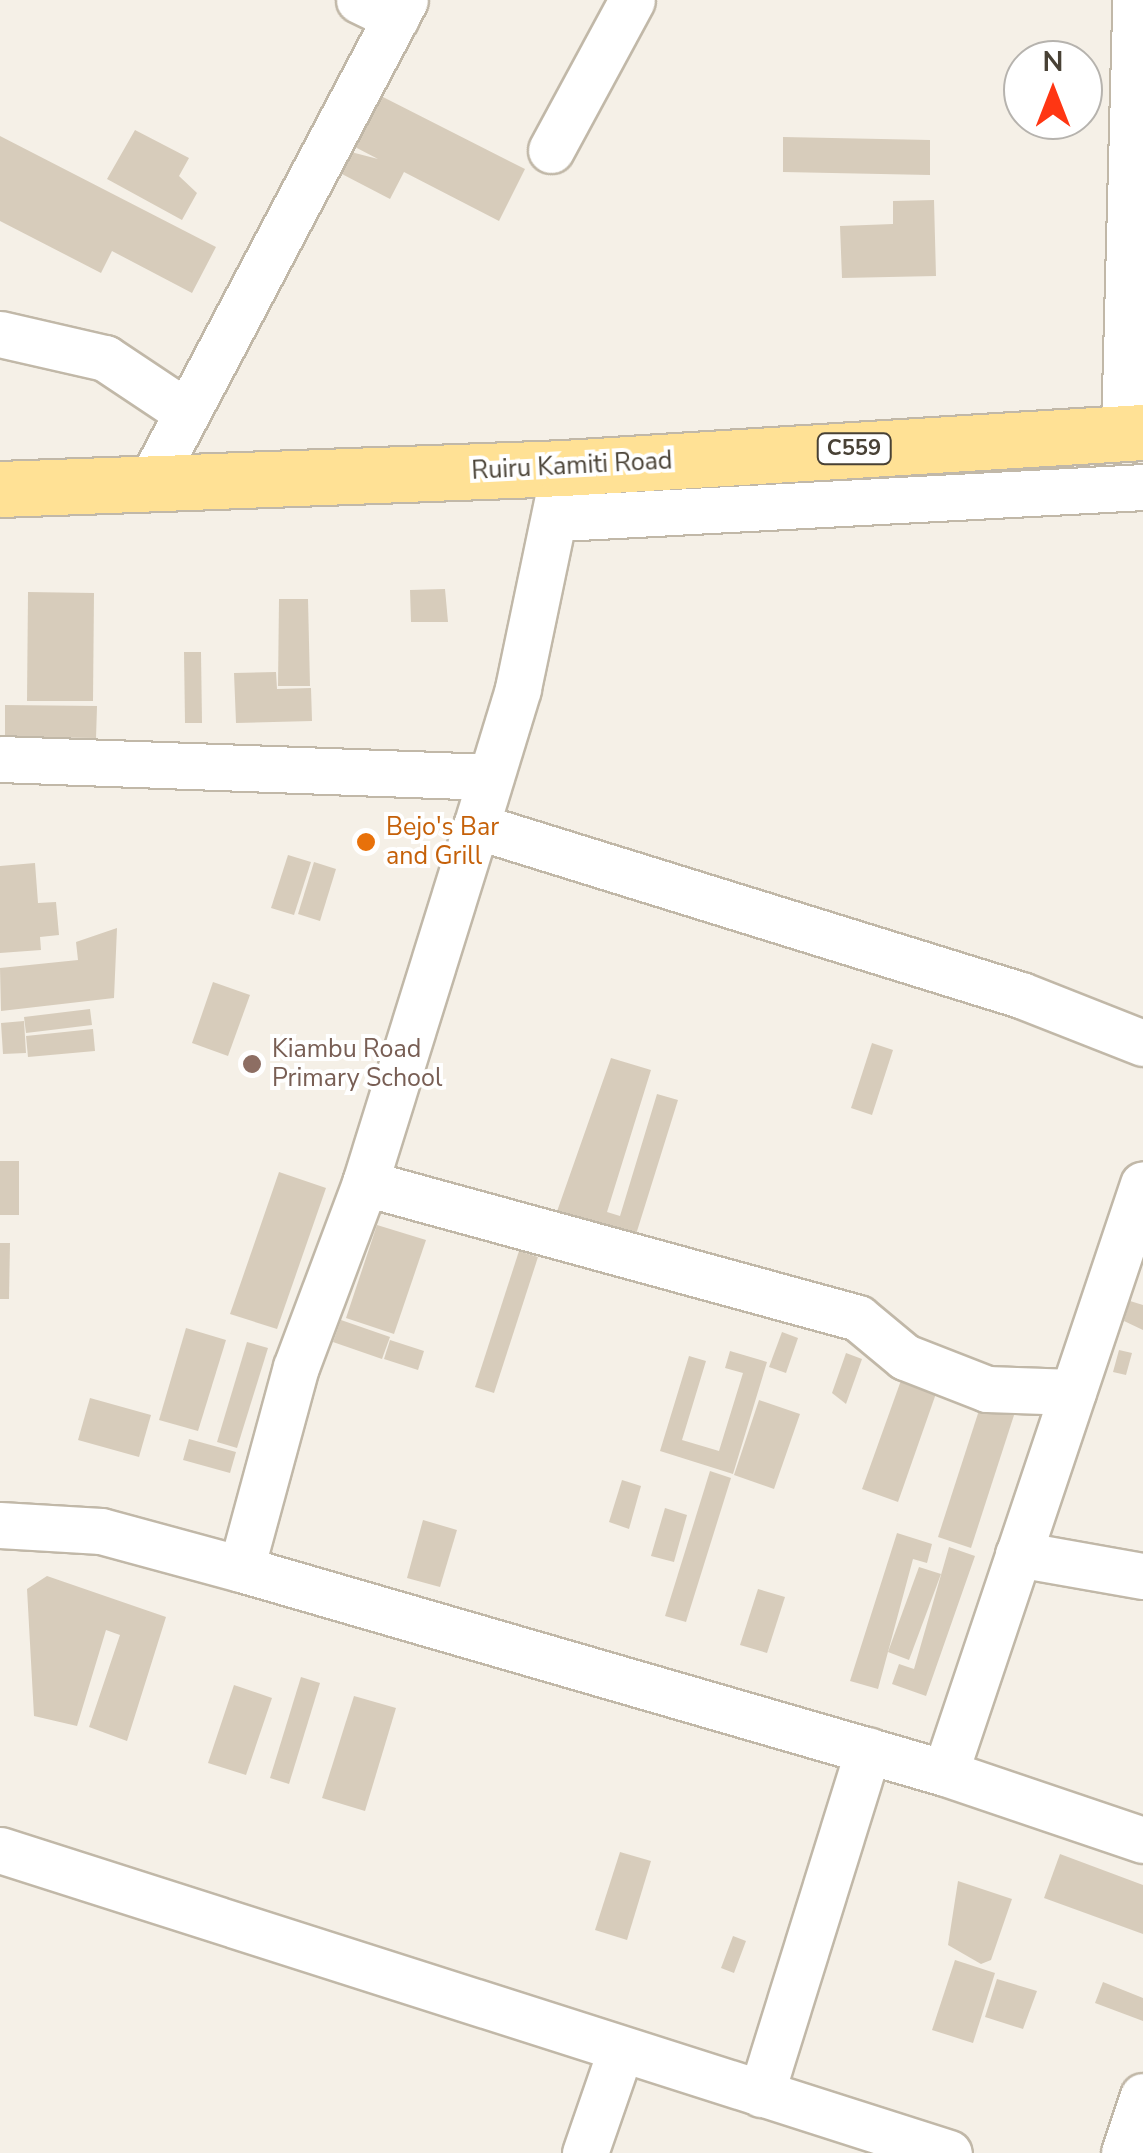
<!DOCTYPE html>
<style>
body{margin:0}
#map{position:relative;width:1143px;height:2153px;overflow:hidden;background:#f5f0e7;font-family:"Nunito Sans",sans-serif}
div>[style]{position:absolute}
.building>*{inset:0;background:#d7ccbb}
.roads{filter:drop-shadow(2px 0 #c1b8a8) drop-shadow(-2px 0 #c1b8a8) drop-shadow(0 2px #c1b8a8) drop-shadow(0 -2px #c1b8a8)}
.minor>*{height:45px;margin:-22.5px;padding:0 22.5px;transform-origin:22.5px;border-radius:22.5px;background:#fff}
.major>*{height:55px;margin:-27.5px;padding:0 27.5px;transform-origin:27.5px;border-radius:27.5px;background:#ffe195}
.dots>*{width:28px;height:28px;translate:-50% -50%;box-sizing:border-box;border:5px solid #fff;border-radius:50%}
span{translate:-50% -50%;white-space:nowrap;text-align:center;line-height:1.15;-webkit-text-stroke:8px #fff;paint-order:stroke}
.shield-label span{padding:2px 8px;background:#fff;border:2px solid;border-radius:8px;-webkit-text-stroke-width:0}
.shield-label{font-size:22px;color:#484135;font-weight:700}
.street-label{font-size:25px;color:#484135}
.food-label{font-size:25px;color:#c56008}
.left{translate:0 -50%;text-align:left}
.education-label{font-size:25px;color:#785e54}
.north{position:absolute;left:1003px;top:40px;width:100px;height:100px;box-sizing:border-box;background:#fff;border:2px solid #b6b3ae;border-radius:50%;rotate:0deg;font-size:28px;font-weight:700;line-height:40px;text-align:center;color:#484135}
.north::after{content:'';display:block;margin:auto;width:35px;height:45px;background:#ff3613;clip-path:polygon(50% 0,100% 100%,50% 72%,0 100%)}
</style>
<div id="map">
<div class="building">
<div style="clip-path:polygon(381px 96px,525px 169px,499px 221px,404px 172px,390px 199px,340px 173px,351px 152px,378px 159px,355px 147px)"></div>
<div style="clip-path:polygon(135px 130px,189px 158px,179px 176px,197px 193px,182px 220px,107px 179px)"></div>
<div style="clip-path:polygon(0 136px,216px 247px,192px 293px,112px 251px,101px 273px,0 221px)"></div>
<div style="clip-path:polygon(783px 137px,930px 140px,930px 175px,783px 172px)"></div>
<div style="clip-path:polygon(934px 200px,936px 276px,842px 278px,840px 226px,893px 224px,893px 201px)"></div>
<div style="clip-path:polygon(445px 589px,448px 622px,411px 622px,410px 590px)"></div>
<div style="clip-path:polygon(28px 592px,94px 593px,93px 701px,27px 701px)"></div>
<div style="clip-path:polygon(279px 599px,308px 599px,310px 686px,278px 686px)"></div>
<div style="clip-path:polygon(184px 652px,201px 652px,202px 723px,185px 723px)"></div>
<div style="clip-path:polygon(276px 672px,277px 689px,311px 688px,312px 721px,236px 723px,234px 673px)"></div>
<div style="clip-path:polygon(5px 705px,97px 706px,96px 738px,5px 737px)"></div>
<div style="clip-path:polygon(288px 855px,311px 862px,294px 915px,271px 908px)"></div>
<div style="clip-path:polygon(314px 862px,336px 869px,320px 921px,298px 914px)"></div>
<div style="clip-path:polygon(35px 863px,38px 903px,56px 902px,59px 935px,40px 937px,41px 950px,0 953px,0 866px)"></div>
<div style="clip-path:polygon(117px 928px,114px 998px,1px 1011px,0 968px,78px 960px,76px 942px)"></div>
<div style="clip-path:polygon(213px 982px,250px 995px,228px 1056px,192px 1043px)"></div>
<div style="clip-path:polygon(90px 1009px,92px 1025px,26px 1033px,24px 1017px)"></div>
<div style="clip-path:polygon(24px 1021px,26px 1053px,3px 1054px,1px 1023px)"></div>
<div style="clip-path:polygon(93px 1029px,95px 1051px,28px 1057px,26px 1036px)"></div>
<div style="clip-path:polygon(872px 1043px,893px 1050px,872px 1115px,851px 1108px)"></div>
<div style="clip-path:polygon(611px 1058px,651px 1070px,607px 1212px,620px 1216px,657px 1094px,678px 1100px,633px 1244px,554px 1220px)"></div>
<div style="clip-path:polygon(0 1161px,19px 1161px,19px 1215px,0 1215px)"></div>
<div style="clip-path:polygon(279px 1172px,326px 1188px,277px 1329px,230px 1314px)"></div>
<div style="clip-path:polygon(377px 1225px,426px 1240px,394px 1334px,346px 1318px)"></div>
<div style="clip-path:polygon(0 1243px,10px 1243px,9px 1299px,0 1299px)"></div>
<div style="clip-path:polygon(519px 1251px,538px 1257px,494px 1393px,475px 1387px)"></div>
<div style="clip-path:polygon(1130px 1301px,1143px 1305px,1143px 1330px,1124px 1321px)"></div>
<div style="clip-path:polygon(341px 1320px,390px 1337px,382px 1359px,333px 1342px)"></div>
<div style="clip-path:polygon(186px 1328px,226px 1340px,198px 1431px,159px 1420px)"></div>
<div style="clip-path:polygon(782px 1332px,798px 1338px,786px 1373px,769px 1367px)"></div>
<div style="clip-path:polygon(390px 1340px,424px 1351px,418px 1370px,384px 1359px)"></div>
<div style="clip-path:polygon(247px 1342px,268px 1348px,237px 1448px,217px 1442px)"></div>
<div style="clip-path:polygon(1119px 1350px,1132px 1353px,1126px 1375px,1113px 1372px)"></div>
<div style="clip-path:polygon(730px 1351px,767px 1362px,733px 1474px,660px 1451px,689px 1356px,706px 1361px,682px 1440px,719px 1451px,743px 1373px,725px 1368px)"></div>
<div style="clip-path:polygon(846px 1353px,862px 1359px,846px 1404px,832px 1393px)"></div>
<div style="clip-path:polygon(904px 1372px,939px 1385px,898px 1502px,862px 1489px)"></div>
<div style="clip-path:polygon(90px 1398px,151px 1415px,139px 1457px,78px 1440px)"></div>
<div style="clip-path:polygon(983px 1398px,1016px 1409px,971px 1548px,938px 1537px)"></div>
<div style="clip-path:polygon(759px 1400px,800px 1414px,774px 1489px,734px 1475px)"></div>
<div style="clip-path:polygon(189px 1439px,236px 1452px,230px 1473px,183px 1460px)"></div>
<div style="clip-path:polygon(710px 1471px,731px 1478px,686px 1622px,665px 1616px)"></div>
<div style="clip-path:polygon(622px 1480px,641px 1486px,629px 1529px,609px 1522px)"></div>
<div style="clip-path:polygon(665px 1508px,687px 1515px,674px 1562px,651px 1556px)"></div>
<div style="clip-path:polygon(423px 1520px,457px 1530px,440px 1587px,407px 1578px)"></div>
<div style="clip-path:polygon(897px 1533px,932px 1544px,927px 1563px,913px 1559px,878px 1689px,850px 1681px)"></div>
<div style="clip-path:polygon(949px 1547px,975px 1556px,926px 1696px,892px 1684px,899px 1664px,914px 1669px)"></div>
<div style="clip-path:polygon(919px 1567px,941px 1574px,909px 1660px,888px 1652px)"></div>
<div style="clip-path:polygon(47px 1576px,166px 1617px,127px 1741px,89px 1727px,120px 1635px,106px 1630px,77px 1726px,34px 1716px,27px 1589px)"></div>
<div style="clip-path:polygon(758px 1589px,785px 1597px,767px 1653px,740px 1645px)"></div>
<div style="clip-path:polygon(301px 1677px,320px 1683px,289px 1784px,270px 1778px)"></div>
<div style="clip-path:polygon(234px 1685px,272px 1698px,246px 1775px,208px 1763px)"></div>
<div style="clip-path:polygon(354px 1696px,396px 1708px,365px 1811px,322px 1798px)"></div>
<div style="clip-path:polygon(620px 1852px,651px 1861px,627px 1940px,595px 1930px)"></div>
<div style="clip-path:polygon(1060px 1854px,1143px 1885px,1143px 1934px,1044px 1898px)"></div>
<div style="clip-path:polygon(958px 1881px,1012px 1899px,991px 1960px,981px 1964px,948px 1945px)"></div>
<div style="clip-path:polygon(733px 1936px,746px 1941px,734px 1973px,721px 1968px)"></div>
<div style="clip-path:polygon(955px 1960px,995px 1973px,973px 2043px,932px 2030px)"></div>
<div style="clip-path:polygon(997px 1979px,1037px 1991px,1023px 2029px,985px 2017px)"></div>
<div style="clip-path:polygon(1103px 1982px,1143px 1998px,1143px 2021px,1095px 2003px)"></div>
</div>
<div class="roads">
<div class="minor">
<div style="left:359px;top:0;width:41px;rotate:25.9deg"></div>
<div style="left:551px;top:150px;width:170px;rotate:-61.6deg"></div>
<div style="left:0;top:334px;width:108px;rotate:12.9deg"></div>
<div style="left:105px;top:358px;width:97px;rotate:33.7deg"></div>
<div style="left:1124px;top:433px;width:433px;rotate:-88.5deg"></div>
<div style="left:564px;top:468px;width:226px;rotate:101.8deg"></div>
<div style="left:518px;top:689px;width:143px;rotate:107deg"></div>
<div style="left:476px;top:826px;width:571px;rotate:17.23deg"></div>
<div style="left:1021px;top:995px;width:131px;rotate:21.5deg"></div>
<div style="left:150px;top:483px;width:546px;rotate:-62.17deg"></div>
<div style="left:560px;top:518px;width:584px;rotate:-3.04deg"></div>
<div style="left:0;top:759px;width:489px;rotate:2.1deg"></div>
<div style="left:365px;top:1183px;width:511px;rotate:15.31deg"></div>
<div style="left:858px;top:1318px;width:61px;rotate:39.7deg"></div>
<div style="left:905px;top:1357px;width:88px;rotate:21.3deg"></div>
<div style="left:987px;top:1389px;width:86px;rotate:2deg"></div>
<div style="left:0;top:1525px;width:101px;rotate:3.4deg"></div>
<div style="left:101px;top:1531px;width:145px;rotate:15.2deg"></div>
<div style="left:241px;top:1569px;width:733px;rotate:16.16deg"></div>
<div style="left:945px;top:1773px;width:209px;rotate:18.7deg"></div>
<div style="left:1018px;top:1554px;width:127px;rotate:10deg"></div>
<div style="left:241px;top:1569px;width:209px;rotate:-74.8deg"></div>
<div style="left:296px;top:1367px;width:197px;rotate:-69.4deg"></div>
<div style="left:365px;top:1183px;width:374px;rotate:-72.7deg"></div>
<div style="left:945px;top:1773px;width:621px;rotate:-71.42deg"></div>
<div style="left:0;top:1850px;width:996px;rotate:17.71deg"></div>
<div style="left:761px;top:2094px;width:360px;rotate:-72.7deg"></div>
<div style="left:585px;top:2153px;width:107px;rotate:-70.9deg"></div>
<div style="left:1124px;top:2153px;width:60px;rotate:-71.6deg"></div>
</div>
<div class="major">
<div style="left:0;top:489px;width:564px;rotate:-2.13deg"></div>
<div style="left:564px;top:468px;width:580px;rotate:-3.56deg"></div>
</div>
</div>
<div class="dots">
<div style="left:366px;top:842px;background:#e8710a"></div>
<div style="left:252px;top:1064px;background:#8d6e63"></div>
</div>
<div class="shield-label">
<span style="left:854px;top:449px">C559</span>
</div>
<div class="street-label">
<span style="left:572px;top:466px;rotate:-3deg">Ruiru Kamiti Road</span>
</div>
<div class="food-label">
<span class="left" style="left:386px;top:842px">Bejo's Bar<br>and Grill</span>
</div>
<div class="education-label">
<span class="left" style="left:272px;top:1064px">Kiambu Road<br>Primary School</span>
</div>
<div class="north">N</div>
</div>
